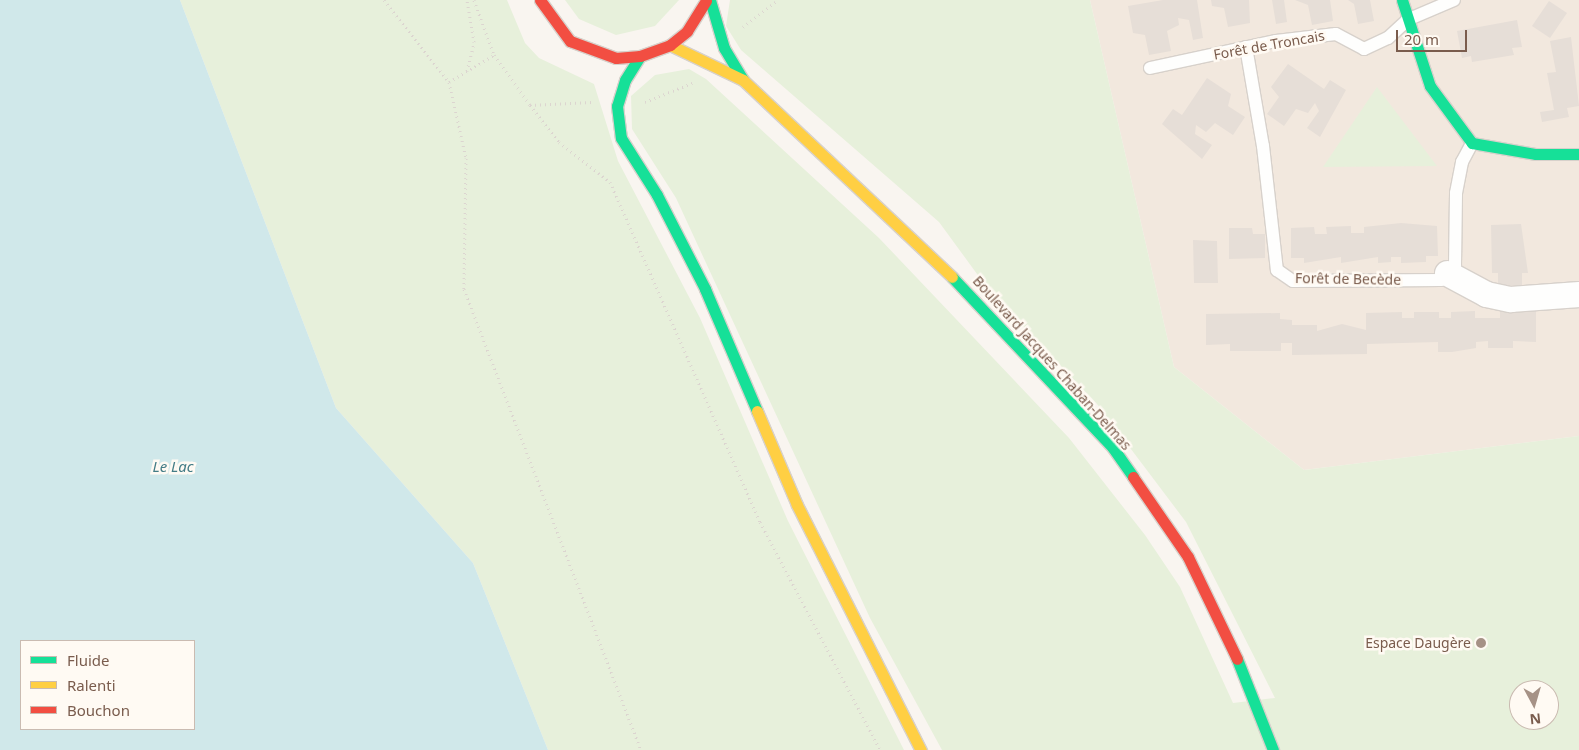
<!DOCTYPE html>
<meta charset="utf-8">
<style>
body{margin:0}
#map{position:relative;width:1579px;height:750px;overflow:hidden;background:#f9f5f0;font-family:"Noto Sans",sans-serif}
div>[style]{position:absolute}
.residential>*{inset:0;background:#f2e8de}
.green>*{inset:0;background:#e7f0db}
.water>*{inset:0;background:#d0e8ea}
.building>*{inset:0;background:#e6ded7}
.path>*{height:3px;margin-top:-1.5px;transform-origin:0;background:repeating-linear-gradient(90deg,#dcd5d0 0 1px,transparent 0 5px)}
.roads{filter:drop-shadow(1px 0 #d7d1cb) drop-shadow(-1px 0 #d7d1cb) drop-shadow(0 1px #d7d1cb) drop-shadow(0 -1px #d7d1cb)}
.lane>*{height:12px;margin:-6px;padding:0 6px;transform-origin:6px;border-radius:6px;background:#fefefd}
.street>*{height:25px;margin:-12.5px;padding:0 12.5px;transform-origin:12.5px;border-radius:12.5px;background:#fefefd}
.fast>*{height:11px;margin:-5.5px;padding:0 5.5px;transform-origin:5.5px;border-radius:5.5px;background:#16e098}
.slow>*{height:11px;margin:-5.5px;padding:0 5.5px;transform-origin:5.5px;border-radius:5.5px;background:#ffcf43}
.jam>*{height:11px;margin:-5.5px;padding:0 5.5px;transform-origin:5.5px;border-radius:5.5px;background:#f24e42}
.dots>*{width:14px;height:14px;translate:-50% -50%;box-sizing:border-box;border:2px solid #fffaf3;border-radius:50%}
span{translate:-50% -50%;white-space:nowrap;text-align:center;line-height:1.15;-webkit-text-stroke:5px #fffaf3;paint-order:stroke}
.street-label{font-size:14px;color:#7a5c4d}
.poi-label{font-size:14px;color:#7a5c4d}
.right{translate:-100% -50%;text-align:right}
.water-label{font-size:15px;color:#437c86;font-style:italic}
.legend{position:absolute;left:20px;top:640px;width:175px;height:90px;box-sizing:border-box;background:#fffaf3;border:1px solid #cabbb1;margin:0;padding:6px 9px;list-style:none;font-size:15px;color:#7a5c4d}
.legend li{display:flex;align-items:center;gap:10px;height:25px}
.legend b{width:25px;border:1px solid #cabbb1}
.north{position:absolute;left:1509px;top:680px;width:50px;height:50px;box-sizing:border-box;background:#fffaf3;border:1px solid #cabbb1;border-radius:50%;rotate:174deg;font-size:14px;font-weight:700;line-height:20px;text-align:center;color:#7a5c4d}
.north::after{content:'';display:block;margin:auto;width:18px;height:22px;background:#a69286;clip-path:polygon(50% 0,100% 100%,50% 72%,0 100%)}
.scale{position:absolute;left:1396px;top:30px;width:71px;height:22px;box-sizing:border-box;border:2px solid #7a5c4d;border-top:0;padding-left:6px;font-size:15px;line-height:18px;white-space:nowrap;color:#7a5c4d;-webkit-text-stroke:4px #fffaf3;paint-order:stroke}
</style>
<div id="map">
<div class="residential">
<div style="clip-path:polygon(1090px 0,1579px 0,1579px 436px,1304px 470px,1174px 367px)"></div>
</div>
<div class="green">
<div style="clip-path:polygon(180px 0,507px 0,525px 43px,539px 58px,594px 84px,618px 161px,700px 318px,788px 521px,904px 750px,548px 750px,473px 563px,336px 408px)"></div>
<div style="clip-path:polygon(565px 0,679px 0,655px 26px,616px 35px,579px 19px)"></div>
<div style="clip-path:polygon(evenodd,730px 0,1090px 0,1174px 367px,1304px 470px,1579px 436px,1579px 750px,942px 750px,870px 618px,676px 198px,632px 129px,631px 96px,655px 75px,689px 69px,706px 79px,879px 238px,1069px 438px,1145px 535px,1180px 587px,1233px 703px,1275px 698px,1186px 522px,1097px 404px,988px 289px,939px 222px,741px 50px,726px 26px,730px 0,1519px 690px,1549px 690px,1549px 720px,1519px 720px,1519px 690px)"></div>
<div style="clip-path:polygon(1377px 87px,1437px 166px,1323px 167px)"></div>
</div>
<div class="water">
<div style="clip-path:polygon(evenodd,0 0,180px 0,336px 408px,473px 563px,548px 750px,0 750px,0 0,21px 641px,194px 641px,194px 729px,21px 729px,21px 641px)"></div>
</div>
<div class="building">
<div style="clip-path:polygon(1163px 0,1197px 0,1203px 38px,1193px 40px,1189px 20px,1178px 18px,1179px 25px,1167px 31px,1171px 51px,1149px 55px,1145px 35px,1133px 33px,1128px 6px)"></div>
<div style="clip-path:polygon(1211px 0,1249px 0,1250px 23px,1228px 27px,1224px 8px,1212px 6px)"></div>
<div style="clip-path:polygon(1272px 0,1284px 0,1287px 22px,1276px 24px)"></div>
<div style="clip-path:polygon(1295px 0,1330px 0,1333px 21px,1312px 25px,1308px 5px)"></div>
<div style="clip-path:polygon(1348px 0,1370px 0,1374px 21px,1358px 24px,1354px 4px)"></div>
<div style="clip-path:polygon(1549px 1px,1567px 13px,1550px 38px,1532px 26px)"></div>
<div style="clip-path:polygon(1517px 20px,1522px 47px,1512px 48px,1514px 55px,1472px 62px,1471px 56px,1462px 58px,1457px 31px)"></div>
<div style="clip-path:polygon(1571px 37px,1579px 106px,1567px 108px,1569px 117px,1542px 122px,1540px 112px,1554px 110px,1547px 73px,1556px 72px,1550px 41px)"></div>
<div style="clip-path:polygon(1288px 64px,1324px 89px,1330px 80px,1346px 90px,1320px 137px,1307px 128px,1319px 111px,1315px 103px,1308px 113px,1296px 109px,1284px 126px,1267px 114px,1279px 97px,1271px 87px)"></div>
<div style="clip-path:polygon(1207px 78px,1231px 94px,1228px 106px,1245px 117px,1233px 135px,1215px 123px,1206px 132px,1196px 125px,1195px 134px,1212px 145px,1202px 159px,1162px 124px,1173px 109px,1182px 115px)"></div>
<div style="clip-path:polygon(1401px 223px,1437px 226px,1438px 256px,1426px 256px,1426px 262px,1401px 263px,1401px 257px,1391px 257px,1391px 262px,1378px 263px,1378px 257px,1341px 263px,1341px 257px,1304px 263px,1304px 258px,1291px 258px,1291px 228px,1314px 227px,1315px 234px,1327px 234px,1326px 227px,1351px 226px,1351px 233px,1364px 233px,1364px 227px)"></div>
<div style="clip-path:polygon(1521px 224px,1528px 273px,1522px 273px,1522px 285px,1498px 285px,1498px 273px,1492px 273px,1491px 225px)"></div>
<div style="clip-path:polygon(1229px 228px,1252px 228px,1253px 234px,1265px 234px,1265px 258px,1229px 259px)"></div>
<div style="clip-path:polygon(1193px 240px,1217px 241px,1218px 283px,1194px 283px)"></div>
<div style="clip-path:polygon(1475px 311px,1475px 318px,1500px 318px,1500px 311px,1536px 311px,1536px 342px,1513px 341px,1513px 348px,1488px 348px,1488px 341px,1476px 342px,1476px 348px,1452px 352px,1438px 352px,1438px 342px,1367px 344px,1367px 354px,1292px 355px,1292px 343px,1281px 343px,1281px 351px,1230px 351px,1230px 344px,1206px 345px,1206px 314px,1280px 313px,1280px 319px,1292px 320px,1292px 325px,1317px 325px,1317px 331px,1342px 324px,1366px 330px,1366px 313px,1402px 312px,1402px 318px,1414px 318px,1414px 312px,1439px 312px,1439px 318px,1451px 318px,1451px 312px)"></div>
</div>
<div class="path">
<div style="left:384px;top:0;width:105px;rotate:51.6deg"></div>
<div style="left:449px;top:82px;width:78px;rotate:77.4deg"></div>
<div style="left:466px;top:158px;width:131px;rotate:90.9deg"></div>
<div style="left:464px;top:289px;width:494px;rotate:69deg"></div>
<div style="left:474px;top:0;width:59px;rotate:70deg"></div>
<div style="left:494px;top:55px;width:62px;rotate:54.2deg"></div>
<div style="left:530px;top:105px;width:47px;rotate:51.9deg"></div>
<div style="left:559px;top:142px;width:65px;rotate:38.1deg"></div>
<div style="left:610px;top:182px;width:372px;rotate:66.2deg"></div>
<div style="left:760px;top:522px;width:258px;rotate:62.2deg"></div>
<div style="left:743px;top:27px;width:44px;rotate:-37.6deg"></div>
<div style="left:467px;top:71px;width:30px;rotate:-76deg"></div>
<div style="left:474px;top:42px;width:43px;rotate:-99.5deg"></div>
<div style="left:449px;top:82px;width:52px;rotate:-31deg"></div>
<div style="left:645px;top:102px;width:51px;rotate:-22deg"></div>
<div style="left:530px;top:105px;width:62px;rotate:-2.8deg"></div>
</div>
<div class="roads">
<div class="lane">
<div style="left:1246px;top:47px;width:100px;rotate:80.3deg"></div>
<div style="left:1263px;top:146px;width:125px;rotate:83.6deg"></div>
<div style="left:1277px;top:270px;width:19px;rotate:35deg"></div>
<div style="left:1293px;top:281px;width:148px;rotate:-0.4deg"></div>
<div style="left:1441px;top:280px;width:20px;rotate:-45deg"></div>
<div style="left:1455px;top:266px;width:73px;rotate:-89.2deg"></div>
<div style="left:1456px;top:193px;width:32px;rotate:-79deg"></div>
<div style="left:1462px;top:162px;width:21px;rotate:-62deg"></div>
<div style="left:1150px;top:68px;width:129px;rotate:-12.1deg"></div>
<div style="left:1276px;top:41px;width:60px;rotate:-6.7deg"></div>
<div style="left:1336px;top:34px;width:32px;rotate:28deg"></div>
<div style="left:1364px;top:49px;width:26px;rotate:-25deg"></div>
<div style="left:1388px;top:38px;width:26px;rotate:-43deg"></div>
<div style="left:1407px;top:20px;width:51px;rotate:-23.1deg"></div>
</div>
<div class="street">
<div style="left:1447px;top:273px;width:44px;rotate:28.3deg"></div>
<div style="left:1486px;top:294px;width:25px;rotate:12deg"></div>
<div style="left:1510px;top:299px;width:69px;rotate:-4.1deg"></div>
</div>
<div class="fast">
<div style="left:710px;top:0;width:50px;rotate:73.7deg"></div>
<div style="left:724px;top:48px;width:37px;rotate:59deg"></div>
<div style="left:1402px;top:0;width:90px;rotate:72deg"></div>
<div style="left:1430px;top:86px;width:71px;rotate:53.6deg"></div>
<div style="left:1472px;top:143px;width:65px;rotate:9.8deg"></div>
<div style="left:1536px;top:154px;width:43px"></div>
<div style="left:640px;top:56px;width:28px;rotate:122deg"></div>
<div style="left:625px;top:80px;width:27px;rotate:107deg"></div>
<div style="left:617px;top:106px;width:32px;rotate:83deg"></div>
<div style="left:621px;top:138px;width:67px;rotate:57.7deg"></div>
<div style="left:657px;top:195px;width:106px;rotate:62.9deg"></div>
<div style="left:705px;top:289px;width:133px;rotate:66.9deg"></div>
<div style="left:952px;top:277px;width:235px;rotate:46.7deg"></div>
<div style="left:1113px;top:448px;width:35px;rotate:55deg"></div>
<div style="left:1237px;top:659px;width:98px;rotate:68.4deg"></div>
</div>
<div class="slow">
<div style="left:670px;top:45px;width:81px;rotate:25.6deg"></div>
<div style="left:743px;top:80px;width:287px;rotate:43.3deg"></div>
<div style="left:757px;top:411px;width:102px;rotate:66.9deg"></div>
<div style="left:797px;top:505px;width:275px;rotate:63.2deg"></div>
</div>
<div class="jam">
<div style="left:540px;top:0;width:51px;rotate:53.8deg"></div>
<div style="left:570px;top:41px;width:49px;rotate:20.3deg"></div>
<div style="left:616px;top:58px;width:24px;rotate:-5deg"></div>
<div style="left:640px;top:56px;width:32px;rotate:-20deg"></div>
<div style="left:670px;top:45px;width:22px;rotate:-39deg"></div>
<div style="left:687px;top:31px;width:36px;rotate:-58deg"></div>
<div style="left:1133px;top:477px;width:97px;rotate:55.5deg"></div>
<div style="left:1188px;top:557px;width:113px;rotate:64.3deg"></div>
</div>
</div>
<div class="dots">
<div style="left:1481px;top:643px;background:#a69286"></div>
</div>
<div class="street-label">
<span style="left:1269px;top:45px;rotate:-10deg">Forêt de Troncais</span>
<span style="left:1348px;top:279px;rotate:1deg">Forêt de Becède</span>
<span style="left:1052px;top:363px;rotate:48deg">Boulevard Jacques Chaban-Delmas</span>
</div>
<div class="poi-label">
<span class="right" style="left:1471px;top:643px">Espace Daugère</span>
</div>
<div class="water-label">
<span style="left:173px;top:467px">Le Lac</span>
</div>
<ul class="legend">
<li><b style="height:6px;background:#16e098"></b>Fluide</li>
<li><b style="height:6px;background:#ffcf43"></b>Ralenti</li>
<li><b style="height:6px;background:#f24e42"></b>Bouchon</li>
</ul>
<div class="north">N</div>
<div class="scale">20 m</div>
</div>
